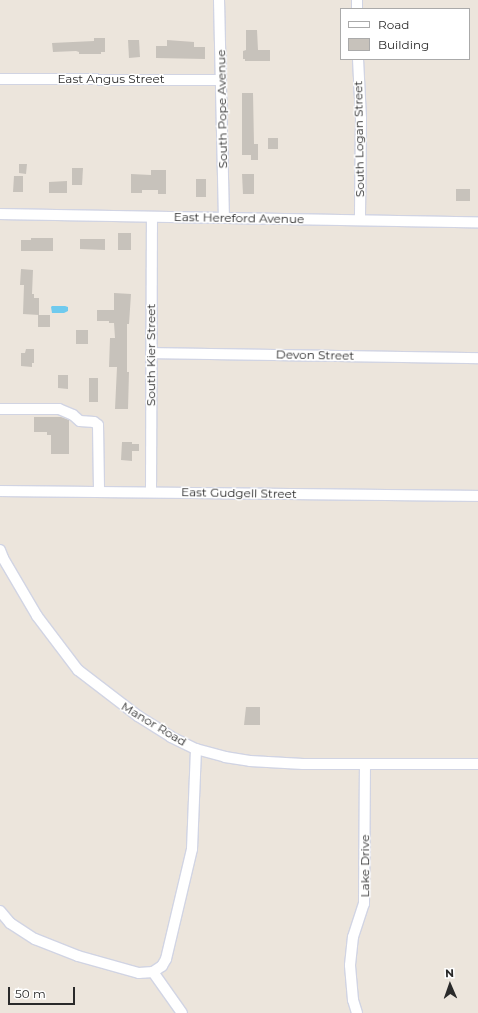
<!DOCTYPE html>
<style>
body{margin:0}
#map{position:relative;width:478px;height:1013px;overflow:hidden;background:#ece5dc;font-family:Montserrat,sans-serif}
div>[style]{position:absolute}
.water>*{inset:0;background:#6fcaee}
.building>*{inset:0;background:#c7c2bb}
.roads{filter:drop-shadow(1px 0 #d1d4e3) drop-shadow(-1px 0 #d1d4e3) drop-shadow(0 1px #d1d4e3) drop-shadow(0 -1px #d1d4e3)}
.minor>*{height:10px;margin:-5px;padding:0 5px;transform-origin:5px;border-radius:5px;background:#fff}
span{translate:-50% -50%;white-space:nowrap;text-align:center;line-height:1.15;-webkit-text-stroke:3px #fff;paint-order:stroke}
.street-label{font-size:12px;color:#2a2a2a}
.legend{position:absolute;left:340px;top:8px;width:130px;height:52px;box-sizing:border-box;background:#fff;border:1px solid #aaa;margin:0;padding:5px 7px;list-style:none;font-size:12px;color:#2a2a2a}
.legend li{display:flex;align-items:center;gap:8px;height:20px}
.legend b{width:20px;border:1px solid #aaa}
.north{position:absolute;left:430px;top:965px;width:40px;height:40px;-webkit-text-stroke:3px #fff;paint-order:stroke;rotate:358deg;font-size:11px;font-weight:700;line-height:16px;text-align:center;color:#2a2a2a}
.north::after{content:'';display:block;margin:auto;width:14px;height:18px;background:#2a2a2a;clip-path:polygon(50% 0,100% 100%,50% 72%,0 100%)}
.scale{position:absolute;left:8px;top:987px;width:67px;height:18px;box-sizing:border-box;border:2px solid #2a2a2a;border-top:0;padding-left:5px;font-size:12px;line-height:14px;white-space:nowrap;color:#2a2a2a;-webkit-text-stroke:3px #fff;paint-order:stroke}
</style>
<div id="map">
<div class="water">
<div style="clip-path:polygon(52px 306px,65px 306px,68px 307px,68px 311px,64px 313px,52px 313px,51px 307px)"></div>
</div>
<div class="building">
<div style="clip-path:polygon(246px 30px,257px 30px,258px 50px,270px 50px,270px 61px,245px 61px,245px 59px,243px 59px,243px 51px,246px 50px)"></div>
<div style="clip-path:polygon(94px 38px,105px 38px,105px 52px,101px 52px,101px 54px,79px 54px,79px 52px,76px 51px,53px 52px,52px 43px,94px 41px)"></div>
<div style="clip-path:polygon(128px 40px,139px 40px,140px 57px,129px 58px)"></div>
<div style="clip-path:polygon(167px 40px,194px 42px,194px 47px,205px 47px,205px 59px,156px 58px,156px 46px,167px 46px)"></div>
<div style="clip-path:polygon(242px 93px,253px 93px,254px 144px,258px 144px,258px 160px,251px 160px,251px 155px,242px 155px)"></div>
<div style="clip-path:polygon(268px 138px,278px 138px,278px 149px,268px 149px)"></div>
<div style="clip-path:polygon(19px 164px,27px 164px,26px 174px,19px 173px)"></div>
<div style="clip-path:polygon(72px 168px,83px 168px,82px 185px,72px 185px)"></div>
<div style="clip-path:polygon(151px 170px,166px 170px,166px 194px,158px 194px,158px 190px,142px 190px,142px 193px,131px 193px,131px 174px,151px 175px)"></div>
<div style="clip-path:polygon(242px 174px,254px 174px,254px 194px,243px 194px)"></div>
<div style="clip-path:polygon(14px 176px,23px 176px,23px 192px,13px 192px)"></div>
<div style="clip-path:polygon(196px 179px,206px 179px,206px 197px,196px 197px)"></div>
<div style="clip-path:polygon(67px 181px,67px 193px,49px 193px,49px 182px)"></div>
<div style="clip-path:polygon(456px 189px,470px 189px,470px 201px,456px 201px)"></div>
<div style="clip-path:polygon(118px 233px,131px 233px,131px 250px,118px 250px)"></div>
<div style="clip-path:polygon(31px 238px,53px 238px,53px 251px,21px 251px,21px 240px,31px 240px)"></div>
<div style="clip-path:polygon(80px 239px,105px 239px,105px 250px,80px 249px)"></div>
<div style="clip-path:polygon(21px 269px,33px 270px,32px 294px,34px 294px,34px 298px,39px 298px,39px 315px,23px 314px,24px 285px,20px 285px)"></div>
<div style="clip-path:polygon(114px 293px,131px 294px,129px 324px,127px 324px,127px 372px,129px 372px,128px 409px,115px 409px,117px 367px,109px 367px,110px 338px,115px 338px,114px 323px,109px 323px,109px 321px,97px 321px,97px 310px,114px 310px)"></div>
<div style="clip-path:polygon(38px 315px,50px 315px,50px 327px,38px 327px)"></div>
<div style="clip-path:polygon(76px 330px,88px 330px,88px 344px,76px 344px)"></div>
<div style="clip-path:polygon(26px 349px,34px 349px,34px 363px,32px 363px,32px 367px,21px 366px,21px 353px,25px 353px)"></div>
<div style="clip-path:polygon(58px 375px,68px 375px,68px 389px,58px 388px)"></div>
<div style="clip-path:polygon(89px 378px,98px 378px,98px 402px,89px 402px)"></div>
<div style="clip-path:polygon(34px 417px,61px 417px,69px 420px,69px 454px,51px 454px,51px 435px,47px 435px,47px 432px,34px 432px)"></div>
<div style="clip-path:polygon(122px 442px,132px 442px,132px 444px,139px 444px,139px 451px,132px 451px,132px 461px,121px 460px)"></div>
<div style="clip-path:polygon(246px 707px,260px 707px,260px 725px,244px 725px)"></div>
</div>
<div class="roads">
<div class="minor">
<div style="left:219px;top:0;width:217px;rotate:88.7deg"></div>
<div style="left:357px;top:9px;width:9px;rotate:-90deg"></div>
<div style="left:358px;top:59px;width:60px;rotate:87.1deg"></div>
<div style="left:361px;top:119px;width:100px;rotate:90.6deg"></div>
<div style="left:0;top:79px;width:221px;rotate:0.3deg"></div>
<div style="left:0;top:214px;width:478px;rotate:1deg"></div>
<div style="left:151px;top:353px;width:327px;rotate:0.9deg"></div>
<div style="left:0;top:409px;width:59px"></div>
<div style="left:59px;top:409px;width:15px;rotate:23deg"></div>
<div style="left:73px;top:415px;width:9px;rotate:41deg"></div>
<div style="left:80px;top:421px;width:14px;rotate:4deg"></div>
<div style="left:94px;top:422px;width:5px;rotate:37deg"></div>
<div style="left:98px;top:425px;width:67px;rotate:89.1deg"></div>
<div style="left:0;top:491px;width:478px;rotate:0.6deg"></div>
<div style="left:151px;top:492px;width:275px;rotate:-89.8deg"></div>
<div style="left:0;top:550px;width:9px;rotate:69deg"></div>
<div style="left:3px;top:558px;width:67px;rotate:59.6deg"></div>
<div style="left:37px;top:616px;width:68px;rotate:52.8deg"></div>
<div style="left:78px;top:670px;width:76px;rotate:37.5deg"></div>
<div style="left:138px;top:716px;width:39px;rotate:32deg"></div>
<div style="left:171px;top:737px;width:28px;rotate:26deg"></div>
<div style="left:196px;top:749px;width:30px;rotate:15deg"></div>
<div style="left:225px;top:757px;width:25px;rotate:9deg"></div>
<div style="left:250px;top:761px;width:53px;rotate:3.2deg"></div>
<div style="left:303px;top:764px;width:175px"></div>
<div style="left:0;top:911px;width:16px;rotate:50deg"></div>
<div style="left:10px;top:923px;width:30px;rotate:33deg"></div>
<div style="left:35px;top:939px;width:46px;rotate:21.6deg"></div>
<div style="left:78px;top:956px;width:63px;rotate:15.6deg"></div>
<div style="left:139px;top:973px;width:14px;rotate:-4deg"></div>
<div style="left:153px;top:972px;width:50px;rotate:54.7deg"></div>
<div style="left:153px;top:972px;width:11px;rotate:-34deg"></div>
<div style="left:162px;top:966px;width:8px;rotate:-60deg"></div>
<div style="left:166px;top:959px;width:113px;rotate:-76.7deg"></div>
<div style="left:192px;top:849px;width:100px;rotate:-87.7deg"></div>
<div style="left:357px;top:1013px;width:14px;rotate:-107deg"></div>
<div style="left:353px;top:1000px;width:35px;rotate:-95deg"></div>
<div style="left:350px;top:965px;width:28px;rotate:-84deg"></div>
<div style="left:353px;top:937px;width:35px;rotate:-72deg"></div>
<div style="left:364px;top:904px;width:140px;rotate:-89.6deg"></div>
</div>
</div>
<div class="street-label">
<span style="left:111px;top:79px">East Angus Street</span>
<span style="left:222px;top:109px;rotate:-91deg">South Pope Avenue</span>
<span style="left:359px;top:139px;rotate:-91deg">South Logan Street</span>
<span style="left:239px;top:218px;rotate:1deg">East Hereford Avenue</span>
<span style="left:151px;top:355px;rotate:-90deg">South Kier Street</span>
<span style="left:315px;top:355px;rotate:1deg">Devon Street</span>
<span style="left:239px;top:493px;rotate:1deg">East Gudgell Street</span>
<span style="left:154px;top:724px;rotate:31deg">Manor Road</span>
<span style="left:365px;top:866px;rotate:-90deg">Lake Drive</span>
</div>
<ul class="legend">
<li><b style="height:5px;background:#fff"></b>Road</li>
<li><b style="height:11px;background:#c7c2bb"></b>Building</li>
</ul>
<div class="north">N</div>
<div class="scale">50 m</div>
</div>
